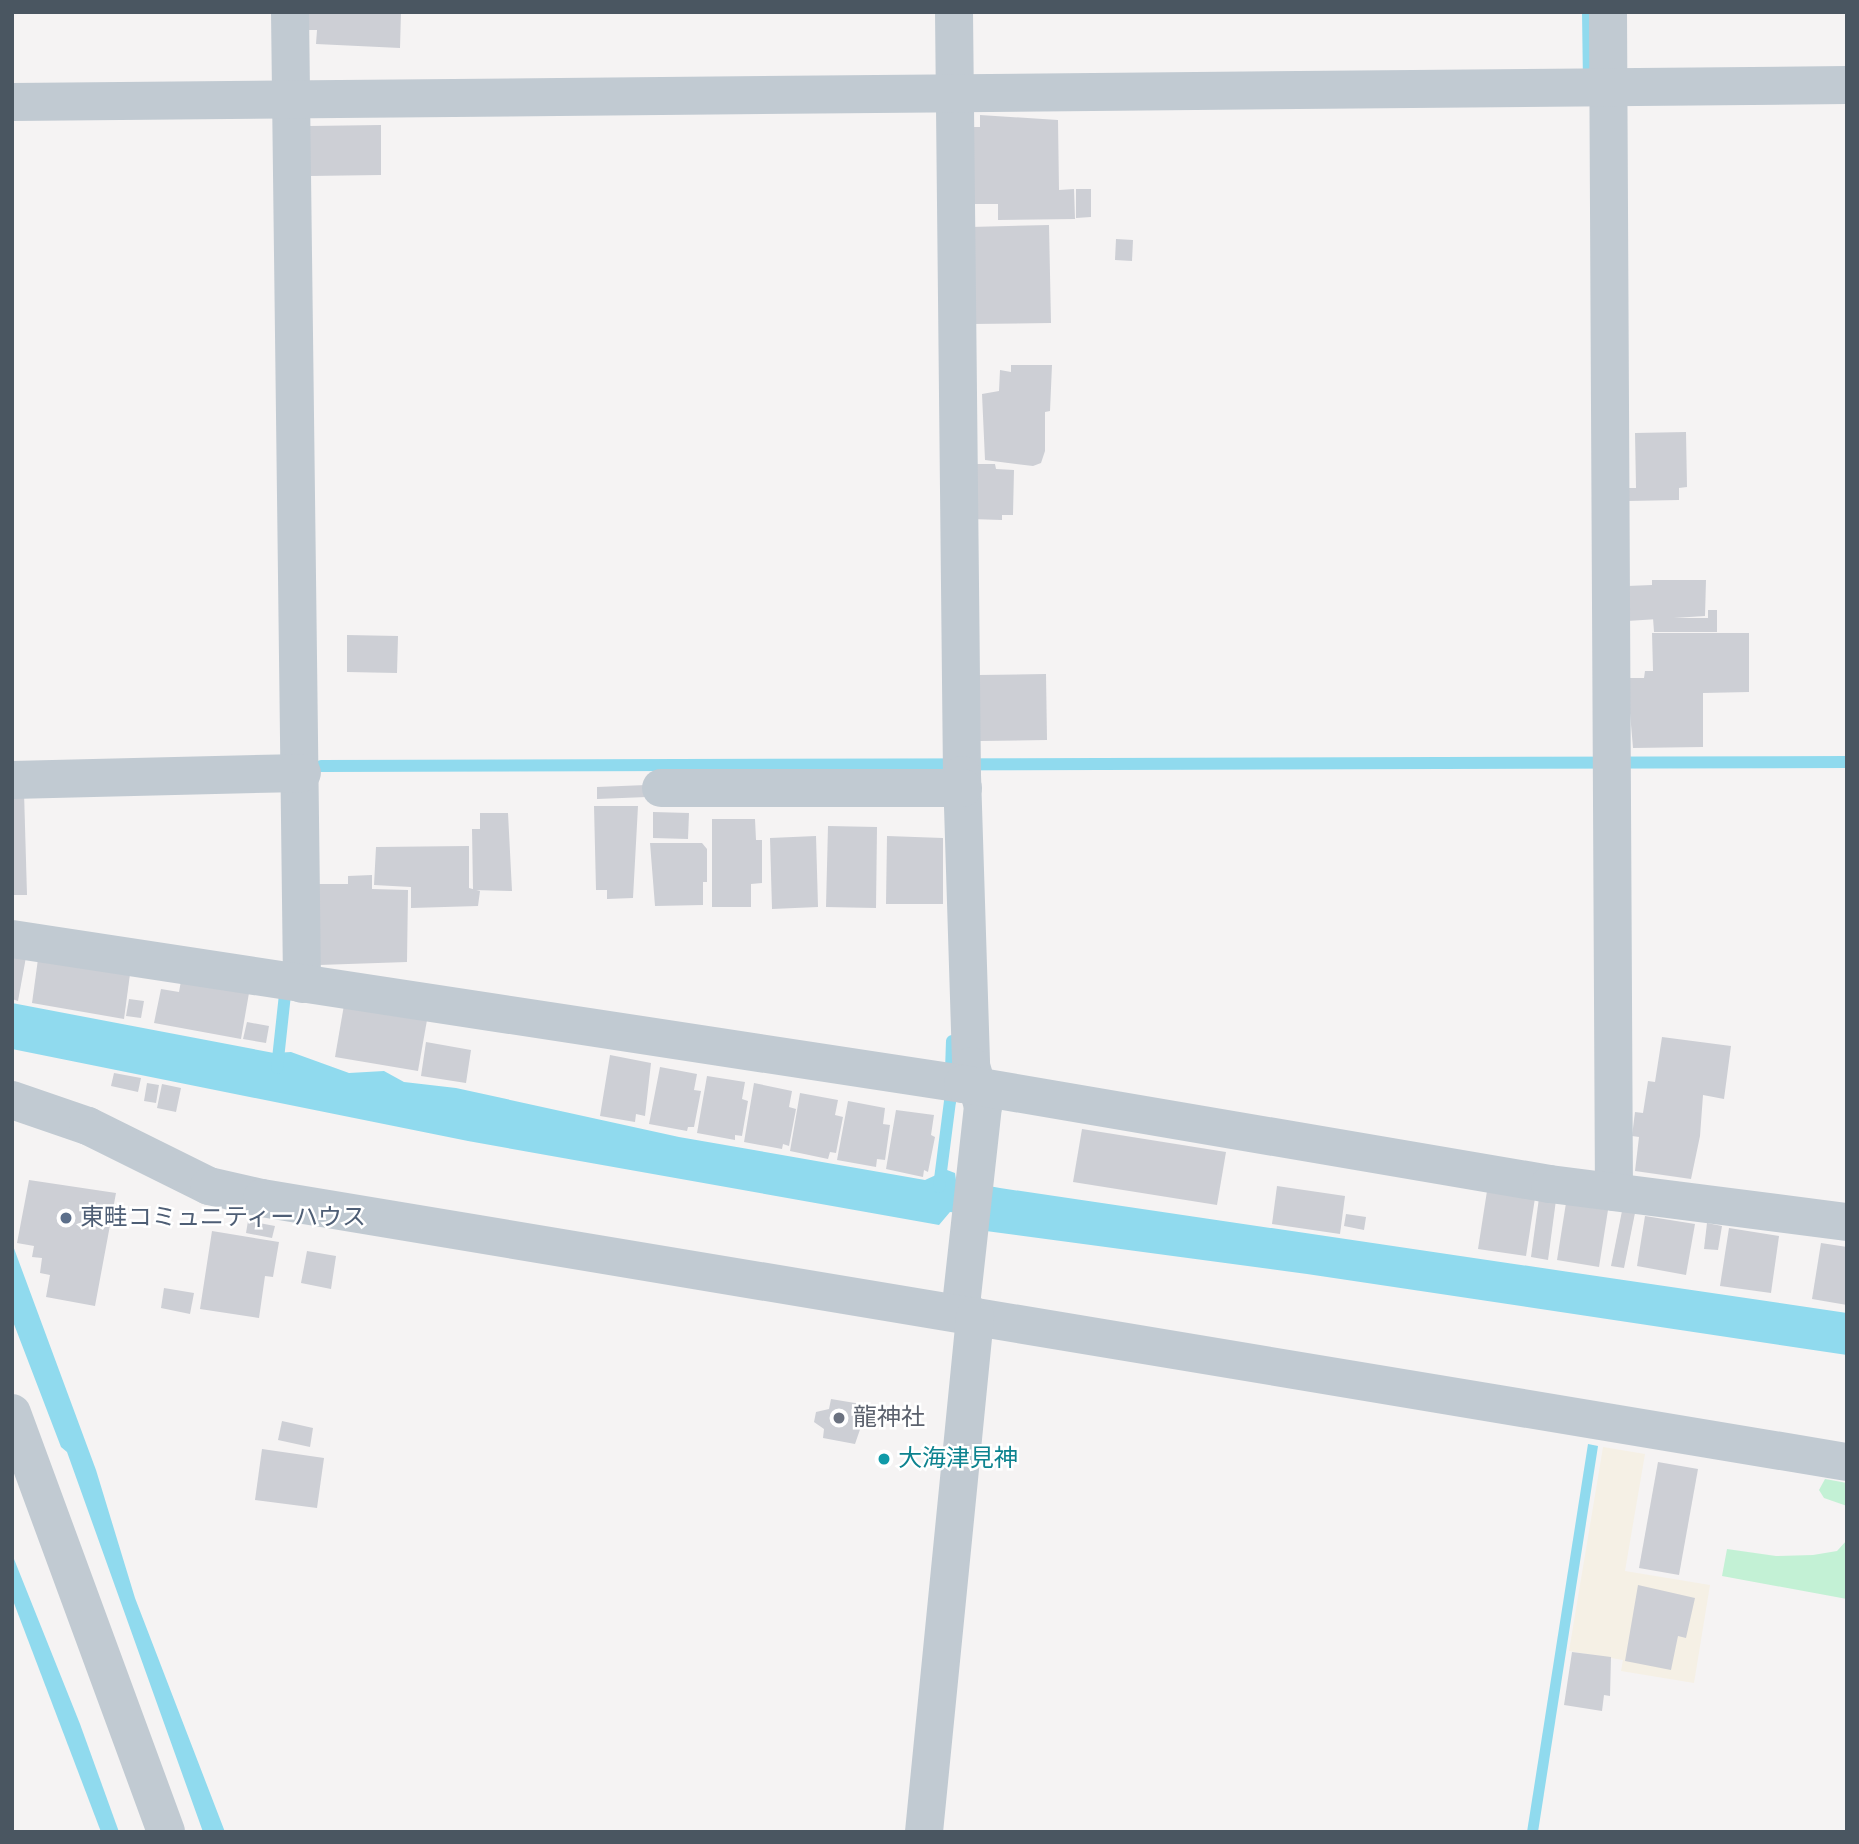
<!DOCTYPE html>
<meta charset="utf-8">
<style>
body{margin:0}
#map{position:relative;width:1859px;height:1844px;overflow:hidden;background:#f5f3f3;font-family:"Roboto Condensed","Noto Sans JP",sans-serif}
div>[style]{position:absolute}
.green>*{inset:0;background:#c3f1d5}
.sand>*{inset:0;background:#f5f0e5}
.water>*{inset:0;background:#90daee}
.stream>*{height:12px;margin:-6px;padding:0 6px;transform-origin:6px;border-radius:6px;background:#90daee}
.building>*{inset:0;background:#cdcfd5}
.minor>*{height:38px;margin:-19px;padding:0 19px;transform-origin:19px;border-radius:19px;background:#c1cad2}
.dots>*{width:19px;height:19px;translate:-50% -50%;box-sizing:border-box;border:4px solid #fff;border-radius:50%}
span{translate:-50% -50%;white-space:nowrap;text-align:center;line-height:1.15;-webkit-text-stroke:5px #fff;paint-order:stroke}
.service-label{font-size:24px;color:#4e5e75}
.left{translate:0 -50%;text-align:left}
.worship-label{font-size:24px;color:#5b616d}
.culture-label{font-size:24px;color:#0d838f}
.frame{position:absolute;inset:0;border:14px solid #4a5661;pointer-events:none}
</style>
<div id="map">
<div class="green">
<div style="clip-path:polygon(1825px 1479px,1847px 1483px,1847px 1506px,1824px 1498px,1819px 1490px)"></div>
<div style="clip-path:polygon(1847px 1540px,1847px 1599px,1722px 1576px,1727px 1549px,1776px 1556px,1813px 1555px,1837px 1551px)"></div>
</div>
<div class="sand">
<div style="clip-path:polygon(1603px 1447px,1645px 1454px,1625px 1571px,1710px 1585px,1694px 1683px,1621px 1671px,1623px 1660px,1569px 1651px)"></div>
</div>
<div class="water">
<div style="clip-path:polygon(12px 1003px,274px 1053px,291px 1052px,349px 1073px,384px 1071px,404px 1082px,456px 1088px,679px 1137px,925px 1180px,947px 1170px,955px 1173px,956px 1180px,1000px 1188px,1847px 1313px,1847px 1355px,1307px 1274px,986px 1231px,979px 1215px,950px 1212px,939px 1225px,468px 1141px,12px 1049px)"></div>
<div style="clip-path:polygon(12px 1243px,96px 1470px,135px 1598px,225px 1832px,203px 1832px,67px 1452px,61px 1447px,12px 1319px)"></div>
<div style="clip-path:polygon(1588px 1444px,1598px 1446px,1538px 1832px,1527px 1832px)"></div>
<div style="clip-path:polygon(12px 1554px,80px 1724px,119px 1832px,101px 1832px,12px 1598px)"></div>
</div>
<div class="stream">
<div style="left:1588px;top:12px;width:70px;rotate:89.2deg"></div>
<div style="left:321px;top:766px;width:1526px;rotate:-0.15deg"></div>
<div style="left:277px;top:1068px;width:83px;rotate:-83.8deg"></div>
<div style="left:939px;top:1187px;width:87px;rotate:-82.7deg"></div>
<div style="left:950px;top:1101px;width:60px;rotate:-88.1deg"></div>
</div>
<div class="building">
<div style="clip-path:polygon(305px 12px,401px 12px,400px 48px,316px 44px,317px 30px,304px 30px)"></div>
<div style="clip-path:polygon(980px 115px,1058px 120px,1059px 190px,1074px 189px,1075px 219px,998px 220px,998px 204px,971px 204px,968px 127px,980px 127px)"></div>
<div style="clip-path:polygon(381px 125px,381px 175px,309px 176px,309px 126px)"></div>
<div style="clip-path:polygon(1076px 189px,1091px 189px,1091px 217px,1076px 218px)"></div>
<div style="clip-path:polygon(1049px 225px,1051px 323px,971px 324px,970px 227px)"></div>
<div style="clip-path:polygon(1116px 239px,1133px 240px,1132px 261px,1115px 260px)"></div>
<div style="clip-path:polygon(1011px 365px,1052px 365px,1050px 411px,1045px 412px,1045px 451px,1041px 463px,1033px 466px,985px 460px,982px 394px,999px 391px,1000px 370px,1011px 372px)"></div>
<div style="clip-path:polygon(1686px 432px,1687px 487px,1679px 488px,1679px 500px,1628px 501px,1628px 488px,1636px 488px,1635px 433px)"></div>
<div style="clip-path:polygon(970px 464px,995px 464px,996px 469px,1014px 470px,1013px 515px,1002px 515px,1002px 520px,971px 519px)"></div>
<div style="clip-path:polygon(1652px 580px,1706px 580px,1705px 616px,1627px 621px,1627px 586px,1652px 585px)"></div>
<div style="clip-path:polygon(1708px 610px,1717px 610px,1717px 632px,1654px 632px,1653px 618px,1708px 618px)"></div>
<div style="clip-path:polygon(1652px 633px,1749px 633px,1749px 692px,1703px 693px,1703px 747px,1633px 748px,1627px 678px,1644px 678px,1645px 671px,1653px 671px)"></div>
<div style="clip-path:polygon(347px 635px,398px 636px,397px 673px,347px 672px)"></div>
<div style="clip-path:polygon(1046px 674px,1047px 740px,979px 741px,978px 675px)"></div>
<div style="clip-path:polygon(646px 785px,647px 797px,597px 799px,597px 787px)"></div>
<div style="clip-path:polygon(12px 792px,24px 792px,27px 895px,12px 895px)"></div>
<div style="clip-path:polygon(594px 806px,638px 806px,633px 898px,607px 899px,607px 890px,596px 890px)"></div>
<div style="clip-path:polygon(653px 812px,689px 813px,688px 839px,653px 838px)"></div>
<div style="clip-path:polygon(480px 813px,508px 813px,512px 891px,473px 890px,472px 829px,480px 829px)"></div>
<div style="clip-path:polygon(712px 819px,755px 819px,756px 840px,762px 840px,762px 883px,751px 884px,751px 907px,712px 907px)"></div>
<div style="clip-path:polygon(828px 826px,877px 827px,876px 908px,826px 907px)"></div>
<div style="clip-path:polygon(816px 836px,818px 907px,772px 909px,770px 838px)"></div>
<div style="clip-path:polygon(887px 836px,943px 838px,943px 904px,886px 904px)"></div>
<div style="clip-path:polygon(650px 843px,702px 843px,707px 849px,707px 882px,703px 882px,703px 905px,655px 906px)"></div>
<div style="clip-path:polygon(469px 846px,469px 888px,480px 891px,478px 906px,411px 908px,411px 887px,374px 885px,376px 847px)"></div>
<div style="clip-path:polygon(372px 875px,372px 889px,408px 890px,407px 962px,319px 965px,319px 884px,348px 884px,348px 876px)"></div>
<div style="clip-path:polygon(12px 955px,26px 957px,18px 1001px,12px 999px)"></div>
<div style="clip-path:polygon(38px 959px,130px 974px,124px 1019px,32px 1003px)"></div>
<div style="clip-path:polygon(181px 981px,249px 993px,241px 1039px,154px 1023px,161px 989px,179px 992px)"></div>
<div style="clip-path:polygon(129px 999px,144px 1001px,141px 1018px,126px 1016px)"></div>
<div style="clip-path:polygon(344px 1005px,427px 1020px,418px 1071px,335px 1057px)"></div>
<div style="clip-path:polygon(247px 1022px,269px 1026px,266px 1043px,243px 1039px)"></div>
<div style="clip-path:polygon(1662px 1037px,1731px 1046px,1724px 1099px,1703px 1095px,1700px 1136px,1691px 1179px,1635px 1171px,1639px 1137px,1632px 1136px,1635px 1112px,1643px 1113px,1648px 1081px,1655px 1082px)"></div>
<div style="clip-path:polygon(426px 1042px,471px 1050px,466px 1083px,421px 1076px)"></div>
<div style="clip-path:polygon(610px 1055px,651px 1063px,645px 1116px,636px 1114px,635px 1122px,600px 1116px)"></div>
<div style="clip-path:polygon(660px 1067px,697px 1074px,694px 1090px,701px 1091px,694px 1127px,688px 1127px,687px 1131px,649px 1124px)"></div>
<div style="clip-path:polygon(114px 1073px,141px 1078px,138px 1092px,111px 1086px)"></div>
<div style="clip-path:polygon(707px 1076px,745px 1082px,742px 1099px,748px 1101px,742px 1136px,735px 1135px,735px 1140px,697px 1133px)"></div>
<div style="clip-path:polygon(147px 1083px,159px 1085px,156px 1103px,144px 1101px)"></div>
<div style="clip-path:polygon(754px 1083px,792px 1091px,789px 1107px,796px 1109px,789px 1146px,783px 1144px,782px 1149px,744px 1142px)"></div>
<div style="clip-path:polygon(162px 1084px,181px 1088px,176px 1112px,157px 1108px)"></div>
<div style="clip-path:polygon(800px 1093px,838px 1100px,835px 1115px,843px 1117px,836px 1153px,830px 1152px,828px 1159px,790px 1151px)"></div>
<div style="clip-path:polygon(848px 1101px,885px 1108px,883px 1124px,890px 1125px,885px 1160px,877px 1159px,876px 1167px,837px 1160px)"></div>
<div style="clip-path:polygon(896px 1110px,934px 1115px,931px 1135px,935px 1137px,928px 1172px,924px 1170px,923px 1177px,886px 1169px)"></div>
<div style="clip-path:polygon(1082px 1129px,1226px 1152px,1217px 1205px,1073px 1182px)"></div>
<div style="clip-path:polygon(29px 1180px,116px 1193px,95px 1306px,46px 1297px,50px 1275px,40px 1273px,42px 1258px,32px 1257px,34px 1246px,17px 1243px)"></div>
<div style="clip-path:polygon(1277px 1186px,1345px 1196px,1340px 1234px,1272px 1224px)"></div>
<div style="clip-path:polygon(1487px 1191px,1535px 1198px,1526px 1256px,1478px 1249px)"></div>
<div style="clip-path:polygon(1539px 1198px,1556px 1200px,1548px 1260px,1531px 1257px)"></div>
<div style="clip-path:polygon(1566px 1203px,1608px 1210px,1599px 1267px,1557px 1260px)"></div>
<div style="clip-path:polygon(1622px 1211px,1635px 1213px,1624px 1268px,1611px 1266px)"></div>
<div style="clip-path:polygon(1346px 1214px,1366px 1217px,1364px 1230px,1344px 1226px)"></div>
<div style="clip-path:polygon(1645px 1216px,1695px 1224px,1686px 1275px,1637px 1266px)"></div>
<div style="clip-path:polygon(248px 1221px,275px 1226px,272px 1238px,246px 1233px)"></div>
<div style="clip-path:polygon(1707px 1223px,1722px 1226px,1718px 1250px,1704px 1249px)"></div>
<div style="clip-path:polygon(1729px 1228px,1779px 1236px,1771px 1293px,1720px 1286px)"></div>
<div style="clip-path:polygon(212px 1231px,279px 1242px,273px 1277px,265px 1276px,259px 1318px,200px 1309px)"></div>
<div style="clip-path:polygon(1821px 1243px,1847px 1247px,1847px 1305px,1812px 1299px)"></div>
<div style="clip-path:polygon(307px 1251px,336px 1256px,331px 1289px,301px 1283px)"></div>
<div style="clip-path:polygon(164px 1288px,194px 1293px,190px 1314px,161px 1308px)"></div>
<div style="clip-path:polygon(831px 1399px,861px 1404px,860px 1414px,865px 1415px,855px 1444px,823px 1438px,824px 1429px,814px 1422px,816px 1412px,829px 1409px)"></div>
<div style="clip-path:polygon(282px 1421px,313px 1428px,310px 1447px,278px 1440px)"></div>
<div style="clip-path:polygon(262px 1449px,324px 1458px,317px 1508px,255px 1500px)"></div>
<div style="clip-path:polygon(1658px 1462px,1698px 1469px,1679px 1575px,1639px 1568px)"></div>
<div style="clip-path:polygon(1638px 1585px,1695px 1598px,1686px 1638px,1678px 1636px,1671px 1670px,1625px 1661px)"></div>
<div style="clip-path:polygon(1572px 1652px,1611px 1657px,1610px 1696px,1604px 1695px,1602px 1711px,1564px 1705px)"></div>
</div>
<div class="minor">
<div style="left:290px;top:12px;width:972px;rotate:89.29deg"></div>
<div style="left:954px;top:12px;width:763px;rotate:89.4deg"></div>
<div style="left:962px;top:775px;width:291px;rotate:88.2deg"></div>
<div style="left:971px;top:1066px;width:42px;rotate:73.3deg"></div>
<div style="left:983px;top:1106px;width:209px;rotate:96.3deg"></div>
<div style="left:1608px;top:12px;width:1180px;rotate:89.71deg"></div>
<div style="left:12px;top:102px;width:1835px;rotate:-0.53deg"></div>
<div style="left:12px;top:780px;width:290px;rotate:-1.4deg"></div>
<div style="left:661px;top:788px;width:302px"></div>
<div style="left:12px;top:939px;width:962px;rotate:8.67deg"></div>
<div style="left:963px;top:1084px;width:595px;rotate:9.67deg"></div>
<div style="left:1550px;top:1184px;width:299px;rotate:7.3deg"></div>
<div style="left:12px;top:1100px;width:80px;rotate:18.9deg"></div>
<div style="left:88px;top:1126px;width:135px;rotate:26.4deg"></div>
<div style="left:209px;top:1186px;width:54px;rotate:12.8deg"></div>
<div style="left:262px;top:1198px;width:1607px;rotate:9.46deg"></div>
<div style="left:12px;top:1413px;width:446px;rotate:69.8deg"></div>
<div style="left:924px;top:1832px;width:518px;rotate:-84.34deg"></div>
</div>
<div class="dots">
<div style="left:66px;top:1218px;background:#5c6f8a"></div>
<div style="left:839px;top:1418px;background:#6b7280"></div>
<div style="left:884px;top:1459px;background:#0f9aa8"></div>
</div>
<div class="service-label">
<span class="left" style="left:80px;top:1218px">東畦コミュニティーハウス</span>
</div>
<div class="worship-label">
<span class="left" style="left:853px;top:1418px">龍神社</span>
</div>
<div class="culture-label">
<span class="left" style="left:898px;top:1459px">大海津見神</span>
</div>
<div class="frame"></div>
</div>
